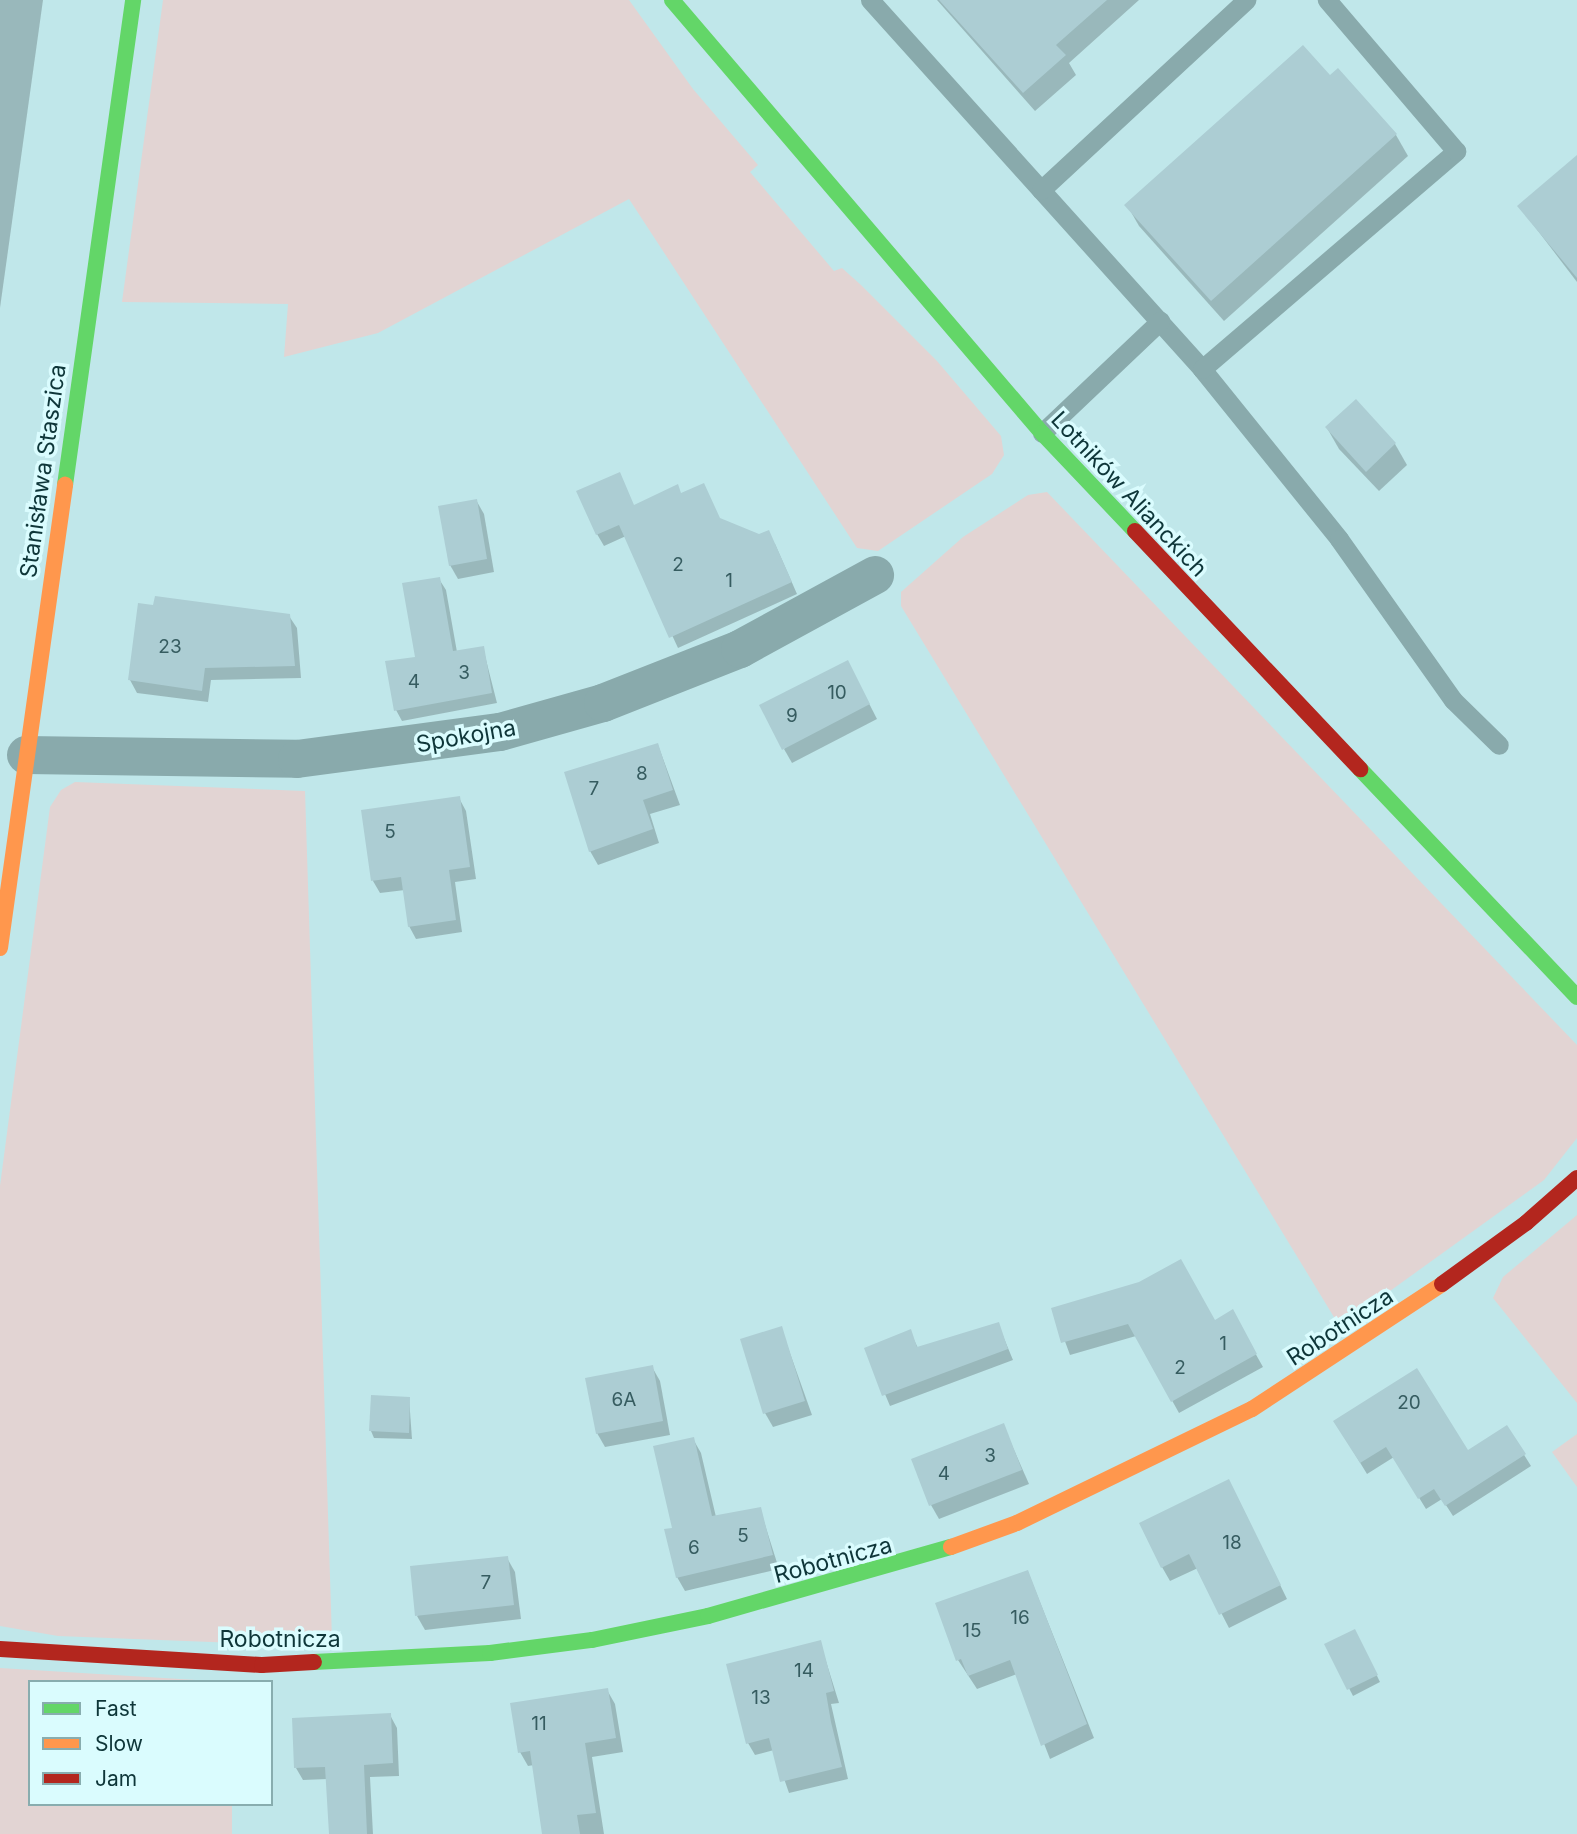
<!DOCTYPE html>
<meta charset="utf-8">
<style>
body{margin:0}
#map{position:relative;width:1577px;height:1834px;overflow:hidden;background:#c0e7ea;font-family:Inter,sans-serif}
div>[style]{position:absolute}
.green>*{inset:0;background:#e2d4d3}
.shadow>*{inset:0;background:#0003}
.building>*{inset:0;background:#accdd3}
.lane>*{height:19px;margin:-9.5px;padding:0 9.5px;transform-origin:9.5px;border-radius:9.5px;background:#89aaac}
.street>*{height:38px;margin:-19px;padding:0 19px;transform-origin:19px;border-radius:19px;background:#89aaac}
.fast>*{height:16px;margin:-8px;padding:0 8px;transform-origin:8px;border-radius:8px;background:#63d668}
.slow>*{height:16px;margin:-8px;padding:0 8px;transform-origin:8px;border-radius:8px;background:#ff974d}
.jam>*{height:16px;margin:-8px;padding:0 8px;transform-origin:8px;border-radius:8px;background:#b3261e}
span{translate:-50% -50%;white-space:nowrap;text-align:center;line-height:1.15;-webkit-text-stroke:7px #dafcfe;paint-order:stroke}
.number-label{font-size:19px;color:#365c60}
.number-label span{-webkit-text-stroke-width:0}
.street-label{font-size:23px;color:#0e3639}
.legend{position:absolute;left:28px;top:1680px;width:245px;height:126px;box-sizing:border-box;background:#dafcfe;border:2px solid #88adaf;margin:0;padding:9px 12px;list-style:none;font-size:21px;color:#0e3639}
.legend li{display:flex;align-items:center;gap:14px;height:35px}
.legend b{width:35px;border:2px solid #88adaf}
</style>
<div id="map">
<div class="green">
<div style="clip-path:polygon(163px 0,629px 0,693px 89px,758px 165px,750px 172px,834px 271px,842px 268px,861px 285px,937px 361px,1001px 436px,1004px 455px,992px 474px,878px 551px,857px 548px,629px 199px,378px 333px,284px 357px,288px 304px,122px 302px)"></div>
<div style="clip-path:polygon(1047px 492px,1577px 1045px,1577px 1138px,1544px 1180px,1340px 1327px,901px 606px,901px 592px,963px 537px,1028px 495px)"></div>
<div style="clip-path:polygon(75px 782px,305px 791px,332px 1640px,263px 1644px,58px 1636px,0 1626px,0 1186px,50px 807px,61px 790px)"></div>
<div style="clip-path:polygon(1577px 1215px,1577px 1403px,1493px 1298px,1503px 1277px)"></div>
<div style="clip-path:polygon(1577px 1434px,1577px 1487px,1552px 1452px)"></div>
<div style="clip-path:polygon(0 1668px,229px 1682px,30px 1682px,30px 1804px,232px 1804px,232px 1834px,0 1834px)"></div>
</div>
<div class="shadow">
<div style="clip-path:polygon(0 0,43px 0,0 308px)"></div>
<div style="clip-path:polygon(937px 0,1139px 0,1069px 63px,1076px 75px,1035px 111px)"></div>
<div style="clip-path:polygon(1330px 78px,1396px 135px,1408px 156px,1224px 321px,1139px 226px,1127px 205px)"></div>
<div style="clip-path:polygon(1577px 158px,1577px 282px,1519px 206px)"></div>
<div style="clip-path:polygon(1356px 402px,1395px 444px,1407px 465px,1379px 491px,1339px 449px,1327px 428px)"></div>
<div style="clip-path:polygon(682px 495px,721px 520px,775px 544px,797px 594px,678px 648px,626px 536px,604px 546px,597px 534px,635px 507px)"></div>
<div style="clip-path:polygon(476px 500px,484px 514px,494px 572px,458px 579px,450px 565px)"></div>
<div style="clip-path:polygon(439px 579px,446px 590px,457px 652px,483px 648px,497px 703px,402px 721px,396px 710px,417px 658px)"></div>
<div style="clip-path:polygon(289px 616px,297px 628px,301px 678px,211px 680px,208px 702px,137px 693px,130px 680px)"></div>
<div style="clip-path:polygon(855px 676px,877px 719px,792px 763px,784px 749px)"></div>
<div style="clip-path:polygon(658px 745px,680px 805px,650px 814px,659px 843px,598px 865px,590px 851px)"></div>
<div style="clip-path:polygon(459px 798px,466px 811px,476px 879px,455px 882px,462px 932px,416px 939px,409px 926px,405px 890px,380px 893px,373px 881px,363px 812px)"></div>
<div style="clip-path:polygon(1053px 1309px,1214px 1322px,1232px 1312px,1263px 1367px,1179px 1413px,1136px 1336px,1070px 1355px)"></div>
<div style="clip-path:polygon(998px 1324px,1013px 1360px,890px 1406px,866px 1349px,910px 1332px,918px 1348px)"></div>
<div style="clip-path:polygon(781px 1328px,812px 1415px,773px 1427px,765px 1413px)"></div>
<div style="clip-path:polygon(652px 1367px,660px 1381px,670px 1435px,605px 1447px,597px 1433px)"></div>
<div style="clip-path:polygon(409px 1398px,412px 1439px,374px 1438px,371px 1431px)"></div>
<div style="clip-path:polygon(1003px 1425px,1029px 1484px,939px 1519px,931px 1505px)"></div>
<div style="clip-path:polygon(1507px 1427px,1531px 1466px,1453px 1516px,1442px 1499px,1426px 1509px,1394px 1457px,1367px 1474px,1342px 1433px,1467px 1453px)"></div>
<div style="clip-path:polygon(693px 1439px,701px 1453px,716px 1517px,760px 1509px,779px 1569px,685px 1591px,677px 1577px)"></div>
<div style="clip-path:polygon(1236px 1495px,1287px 1599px,1229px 1628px,1198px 1568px,1170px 1581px,1162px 1567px)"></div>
<div style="clip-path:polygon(507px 1558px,515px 1572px,521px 1619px,425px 1630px,417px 1616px)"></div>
<div style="clip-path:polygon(1028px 1572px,1094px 1738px,1050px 1759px,1017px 1674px,977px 1689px,958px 1660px)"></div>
<div style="clip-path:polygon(1355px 1631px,1380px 1682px,1353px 1696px,1327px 1645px)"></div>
<div style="clip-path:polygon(820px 1642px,839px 1703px,831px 1704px,848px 1779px,789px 1793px,774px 1750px,755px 1755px,748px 1743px)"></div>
<div style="clip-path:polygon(607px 1690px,615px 1704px,623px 1752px,592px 1757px,604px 1834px,544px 1834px,534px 1765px,528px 1766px,520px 1752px)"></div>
<div style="clip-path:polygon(390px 1715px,397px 1728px,399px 1776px,370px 1777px,373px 1834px,331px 1834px,328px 1779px,303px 1780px,296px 1768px)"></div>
</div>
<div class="building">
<div style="clip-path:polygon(939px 0,1107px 0,1056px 45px,1066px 55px,1023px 93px)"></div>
<div style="clip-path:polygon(1303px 45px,1330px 75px,1338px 68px,1397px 134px,1211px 301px,1124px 205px)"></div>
<div style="clip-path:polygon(1577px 155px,1577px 278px,1517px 206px)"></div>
<div style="clip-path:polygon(1356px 399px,1396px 443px,1366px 472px,1325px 427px)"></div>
<div style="clip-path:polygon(620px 472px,634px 505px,678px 484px,681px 493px,704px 483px,720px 518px,759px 534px,769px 530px,792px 582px,669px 638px,619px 525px,596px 535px,576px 491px)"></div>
<div style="clip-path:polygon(477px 499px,487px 559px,449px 566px,438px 506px)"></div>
<div style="clip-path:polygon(440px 577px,453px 651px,484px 646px,492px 693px,394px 711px,385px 661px,415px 657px,402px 583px)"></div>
<div style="clip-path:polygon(155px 596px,290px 614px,295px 666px,205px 668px,202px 691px,128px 680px,138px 603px,153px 605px)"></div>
<div style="clip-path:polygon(848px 660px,870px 704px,782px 750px,759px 705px)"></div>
<div style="clip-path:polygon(658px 743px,673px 790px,643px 800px,653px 829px,589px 852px,564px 772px)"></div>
<div style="clip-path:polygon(460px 796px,470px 867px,449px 870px,456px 920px,408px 927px,401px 877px,371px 881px,361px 810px)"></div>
<div style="clip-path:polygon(1181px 1259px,1215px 1320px,1233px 1309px,1257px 1354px,1171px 1402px,1128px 1324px,1061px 1343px,1051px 1308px,1139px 1282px)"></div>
<div style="clip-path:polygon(999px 1322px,1008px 1349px,882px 1396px,864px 1348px,911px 1329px,917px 1347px)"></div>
<div style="clip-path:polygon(782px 1326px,805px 1401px,763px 1414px,740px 1339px)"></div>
<div style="clip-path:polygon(653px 1365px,663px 1421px,596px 1434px,585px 1378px)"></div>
<div style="clip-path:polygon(1417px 1368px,1468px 1450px,1507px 1425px,1526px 1454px,1445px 1506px,1434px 1489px,1418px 1499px,1386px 1447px,1360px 1463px,1333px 1421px)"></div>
<div style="clip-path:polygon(371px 1395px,410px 1397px,409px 1433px,369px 1431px)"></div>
<div style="clip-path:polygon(1004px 1423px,1022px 1470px,929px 1506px,911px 1459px)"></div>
<div style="clip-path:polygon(694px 1437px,712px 1516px,761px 1507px,773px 1555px,676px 1578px,664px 1529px,672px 1528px,653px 1446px)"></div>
<div style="clip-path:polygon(1229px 1479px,1281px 1585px,1219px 1615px,1189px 1554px,1161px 1568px,1139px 1523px)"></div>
<div style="clip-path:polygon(508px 1556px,514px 1605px,415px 1616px,410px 1566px)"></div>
<div style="clip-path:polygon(1028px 1570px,1087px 1724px,1041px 1746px,1010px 1660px,968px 1676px,961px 1659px,956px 1661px,935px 1603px)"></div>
<div style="clip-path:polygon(1355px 1629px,1378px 1675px,1347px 1690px,1324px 1644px)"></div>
<div style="clip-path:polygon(821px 1640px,834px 1691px,826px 1693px,831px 1722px,842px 1767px,780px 1782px,769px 1738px,746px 1744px,726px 1664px)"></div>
<div style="clip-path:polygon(608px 1688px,616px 1738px,585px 1743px,596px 1813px,577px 1815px,580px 1834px,542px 1834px,530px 1751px,518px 1753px,510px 1703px)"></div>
<div style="clip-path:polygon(391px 1713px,393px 1763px,364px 1765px,367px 1834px,329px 1834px,325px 1767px,294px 1768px,292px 1718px)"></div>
</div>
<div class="lane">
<div style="left:870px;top:0;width:496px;rotate:48deg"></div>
<div style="left:1202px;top:369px;width:218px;rotate:51.1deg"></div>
<div style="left:1339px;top:539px;width:197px;rotate:54.7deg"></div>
<div style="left:1453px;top:700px;width:64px;rotate:44.4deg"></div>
<div style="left:1041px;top:190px;width:280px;rotate:-42.8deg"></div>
<div style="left:1202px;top:369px;width:335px;rotate:-40.6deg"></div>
<div style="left:1456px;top:151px;width:199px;rotate:-130.5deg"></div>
<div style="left:1042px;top:433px;width:163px;rotate:-43.5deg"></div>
</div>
<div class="street">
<div style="left:26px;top:755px;width:271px;rotate:0.8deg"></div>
<div style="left:297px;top:759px;width:205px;rotate:-7.6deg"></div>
<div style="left:500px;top:732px;width:107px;rotate:-15.7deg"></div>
<div style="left:603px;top:703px;width:147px;rotate:-21.5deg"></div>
<div style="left:740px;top:649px;width:154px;rotate:-28.7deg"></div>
</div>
<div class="fast">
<div style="left:672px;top:0;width:570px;rotate:49.49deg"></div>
<div style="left:1042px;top:433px;width:135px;rotate:46.5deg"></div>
<div style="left:65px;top:485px;width:490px;rotate:-82deg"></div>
<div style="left:1360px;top:769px;width:315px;rotate:46.4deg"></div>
<div style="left:314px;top:1662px;width:176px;rotate:-2.9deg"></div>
<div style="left:490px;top:1653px;width:103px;rotate:-7.3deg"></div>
<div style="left:592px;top:1640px;width:118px;rotate:-11.7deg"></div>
<div style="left:708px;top:1616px;width:253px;rotate:-15.9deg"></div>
</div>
<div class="slow">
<div style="left:0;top:948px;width:468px;rotate:-82deg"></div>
<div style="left:951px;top:1547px;width:70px;rotate:-20deg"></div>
<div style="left:1017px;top:1523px;width:261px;rotate:-25.9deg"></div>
<div style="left:1252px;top:1409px;width:227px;rotate:-33.3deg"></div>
</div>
<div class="jam">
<div style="left:1135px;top:531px;width:328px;rotate:46.6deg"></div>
<div style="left:1442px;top:1284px;width:104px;rotate:-36deg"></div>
<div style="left:1526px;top:1223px;width:68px;rotate:-41.4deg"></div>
<div style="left:0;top:1649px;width:262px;rotate:3.5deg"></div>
<div style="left:262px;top:1665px;width:52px;rotate:-3.3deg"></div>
</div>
<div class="number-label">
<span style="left:678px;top:565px">2</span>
<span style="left:729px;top:581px">1</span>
<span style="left:170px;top:647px">23</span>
<span style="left:464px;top:673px">3</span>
<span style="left:414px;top:682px">4</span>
<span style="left:837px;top:693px">10</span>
<span style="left:792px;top:716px">9</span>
<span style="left:642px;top:774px">8</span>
<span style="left:594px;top:789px">7</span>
<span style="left:390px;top:832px">5</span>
<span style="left:1223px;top:1344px">1</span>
<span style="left:1180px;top:1368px">2</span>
<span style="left:624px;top:1400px">6A</span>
<span style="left:1409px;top:1403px">20</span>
<span style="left:990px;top:1456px">3</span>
<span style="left:944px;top:1474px">4</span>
<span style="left:743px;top:1536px">5</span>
<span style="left:1232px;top:1543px">18</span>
<span style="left:694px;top:1548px">6</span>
<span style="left:486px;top:1583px">7</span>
<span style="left:1020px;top:1618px">16</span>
<span style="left:972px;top:1631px">15</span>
<span style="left:804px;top:1671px">14</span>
<span style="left:761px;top:1698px">13</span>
<span style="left:539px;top:1724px">11</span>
</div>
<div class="street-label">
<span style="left:43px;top:471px;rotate:-82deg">Stanisława Staszica</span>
<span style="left:1129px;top:494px;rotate:47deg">Lotników Alianckich</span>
<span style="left:466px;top:736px;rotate:-10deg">Spokojna</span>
<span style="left:1340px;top:1327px;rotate:-33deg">Robotnicza</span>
<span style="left:833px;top:1560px;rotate:-15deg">Robotnicza</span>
<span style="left:280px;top:1639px">Robotnicza</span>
</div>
<ul class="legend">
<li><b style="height:9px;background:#63d668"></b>Fast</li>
<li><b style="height:9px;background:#ff974d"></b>Slow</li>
<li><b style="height:9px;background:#b3261e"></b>Jam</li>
</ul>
</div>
